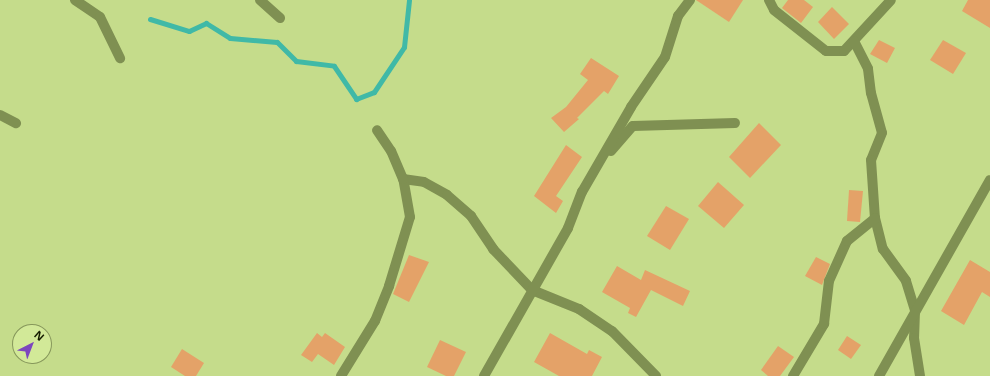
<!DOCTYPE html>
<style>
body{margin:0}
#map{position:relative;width:990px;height:376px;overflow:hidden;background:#c5dc8b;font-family:"Noto Sans",sans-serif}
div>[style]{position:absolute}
.stream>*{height:5px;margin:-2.5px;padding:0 2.5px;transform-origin:2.5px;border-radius:2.5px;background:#40b9a7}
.building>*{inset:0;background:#e4a268}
.minor>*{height:10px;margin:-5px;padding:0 5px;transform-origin:5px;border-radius:5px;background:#7f9052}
span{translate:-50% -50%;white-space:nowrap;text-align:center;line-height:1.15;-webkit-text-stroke:3px #d2e998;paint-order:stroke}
.north{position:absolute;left:12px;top:324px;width:40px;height:40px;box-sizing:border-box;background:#d2e998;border:1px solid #86975b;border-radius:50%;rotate:42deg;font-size:11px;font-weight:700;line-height:16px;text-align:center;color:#151c00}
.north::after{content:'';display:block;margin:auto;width:14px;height:18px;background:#7d47be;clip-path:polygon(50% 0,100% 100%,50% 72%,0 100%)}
</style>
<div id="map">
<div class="stream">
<div style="left:150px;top:19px;width:41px;rotate:17.1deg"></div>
<div style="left:189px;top:31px;width:19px;rotate:-25deg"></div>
<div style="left:206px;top:23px;width:28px;rotate:32deg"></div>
<div style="left:230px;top:38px;width:47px;rotate:4.9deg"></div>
<div style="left:277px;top:42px;width:27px;rotate:45deg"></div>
<div style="left:296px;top:61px;width:38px;rotate:7deg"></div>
<div style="left:334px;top:66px;width:40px;rotate:56deg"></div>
<div style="left:356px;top:99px;width:19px;rotate:-21deg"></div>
<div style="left:374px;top:92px;width:54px;rotate:-56.3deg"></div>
<div style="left:404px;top:47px;width:47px;rotate:-83.9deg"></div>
</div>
<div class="building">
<div style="clip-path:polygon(696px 0,743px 0,729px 22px)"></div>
<div style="clip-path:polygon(788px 0,804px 0,813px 7px,801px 23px,782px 8px)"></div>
<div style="clip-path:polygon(968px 0,990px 0,990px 28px,962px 11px)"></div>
<div style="clip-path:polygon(832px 7px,849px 24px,834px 39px,818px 22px)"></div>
<div style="clip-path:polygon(879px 40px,895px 48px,887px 63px,870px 54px)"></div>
<div style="clip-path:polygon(943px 40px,966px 53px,953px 74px,930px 60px)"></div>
<div style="clip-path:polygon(591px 58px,619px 76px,608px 94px,604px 91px,577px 118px,579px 119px,564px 132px,551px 118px,566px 107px,588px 80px,580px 74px)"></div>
<div style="clip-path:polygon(759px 123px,781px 145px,750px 178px,729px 157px)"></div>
<div style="clip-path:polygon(566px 145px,582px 157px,556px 196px,563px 201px,556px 213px,534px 196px)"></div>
<div style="clip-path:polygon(718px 182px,744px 205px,724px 228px,698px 206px)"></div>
<div style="clip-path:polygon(849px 190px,863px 191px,860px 222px,847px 221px)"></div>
<div style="clip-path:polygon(666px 206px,689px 219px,670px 250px,647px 236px)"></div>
<div style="clip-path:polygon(409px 255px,429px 262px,409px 302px,393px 294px)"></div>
<div style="clip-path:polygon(816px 257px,830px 264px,822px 285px,805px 276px)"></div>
<div style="clip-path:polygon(970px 260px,990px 272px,990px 297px,982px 292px,964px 325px,941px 311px)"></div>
<div style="clip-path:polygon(617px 266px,641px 280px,645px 270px,690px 291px,683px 306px,651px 290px,636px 317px,628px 313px,630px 308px,602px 292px)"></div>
<div style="clip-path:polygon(317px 333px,322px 337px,325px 333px,345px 347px,334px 365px,318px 354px,312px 362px,301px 355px)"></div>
<div style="clip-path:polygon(550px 333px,587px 354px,589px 350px,602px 357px,592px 376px,559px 376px,534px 362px)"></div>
<div style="clip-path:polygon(847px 336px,861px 345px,851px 359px,838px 350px)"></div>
<div style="clip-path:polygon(440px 340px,466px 352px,454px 376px,446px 376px,427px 367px)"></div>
<div style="clip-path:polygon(778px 346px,794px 357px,780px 376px,768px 376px,761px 370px)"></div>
<div style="clip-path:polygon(182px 349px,204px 363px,196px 376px,185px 376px,171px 367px)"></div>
</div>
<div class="minor">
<div style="left:75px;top:0;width:30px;rotate:34deg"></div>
<div style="left:100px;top:17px;width:46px;rotate:64deg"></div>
<div style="left:260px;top:0;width:27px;rotate:42deg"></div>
<div style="left:769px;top:0;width:11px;rotate:63deg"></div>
<div style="left:774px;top:10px;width:66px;rotate:38.3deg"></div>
<div style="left:826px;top:51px;width:18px"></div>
<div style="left:844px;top:51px;width:69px;rotate:-47.3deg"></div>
<div style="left:854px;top:41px;width:31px;rotate:63deg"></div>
<div style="left:868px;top:69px;width:24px;rotate:83deg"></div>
<div style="left:871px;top:93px;width:41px;rotate:74.6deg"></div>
<div style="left:882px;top:133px;width:29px;rotate:112deg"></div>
<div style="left:871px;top:160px;width:58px;rotate:86.1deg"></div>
<div style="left:875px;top:218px;width:32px;rotate:76deg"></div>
<div style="left:883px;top:249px;width:39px;rotate:54deg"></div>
<div style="left:906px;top:281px;width:31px;rotate:73deg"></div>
<div style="left:915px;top:311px;width:27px;rotate:92deg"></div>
<div style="left:914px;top:338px;width:38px;rotate:81deg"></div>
<div style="left:0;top:115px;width:18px;rotate:27deg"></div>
<div style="left:611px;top:151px;width:33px;rotate:-49deg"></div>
<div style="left:633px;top:126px;width:102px;rotate:-1.7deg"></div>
<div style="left:403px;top:179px;width:21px;rotate:8deg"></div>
<div style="left:424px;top:182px;width:26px;rotate:29deg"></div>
<div style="left:447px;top:195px;width:32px;rotate:41deg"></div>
<div style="left:471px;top:216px;width:40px;rotate:56deg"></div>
<div style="left:493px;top:249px;width:57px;rotate:46.4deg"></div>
<div style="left:532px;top:290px;width:51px;rotate:22deg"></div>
<div style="left:579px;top:309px;width:40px;rotate:34deg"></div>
<div style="left:612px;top:331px;width:63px;rotate:45.6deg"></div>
<div style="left:341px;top:376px;width:65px;rotate:-58.3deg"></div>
<div style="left:375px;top:321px;width:38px;rotate:-68deg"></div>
<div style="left:389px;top:286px;width:72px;rotate:-73.1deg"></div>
<div style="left:410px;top:217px;width:39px;rotate:-100deg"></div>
<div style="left:403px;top:179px;width:30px;rotate:-113deg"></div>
<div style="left:391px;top:151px;width:25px;rotate:-124deg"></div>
<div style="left:484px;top:376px;width:170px;rotate:-60.4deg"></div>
<div style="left:568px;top:228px;width:39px;rotate:-69deg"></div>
<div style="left:582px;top:192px;width:98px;rotate:-60deg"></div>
<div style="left:631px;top:107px;width:60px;rotate:-55.8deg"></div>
<div style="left:665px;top:57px;width:43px;rotate:-72.4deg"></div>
<div style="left:678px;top:16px;width:20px;rotate:-53deg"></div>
<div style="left:793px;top:376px;width:61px;rotate:-59.2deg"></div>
<div style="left:824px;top:324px;width:43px;rotate:-83.4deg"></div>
<div style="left:829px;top:281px;width:44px;rotate:-65.8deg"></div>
<div style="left:847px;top:241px;width:36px;rotate:-39deg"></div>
<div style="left:879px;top:376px;width:225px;rotate:-60.5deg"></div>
</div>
<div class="north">N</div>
</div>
